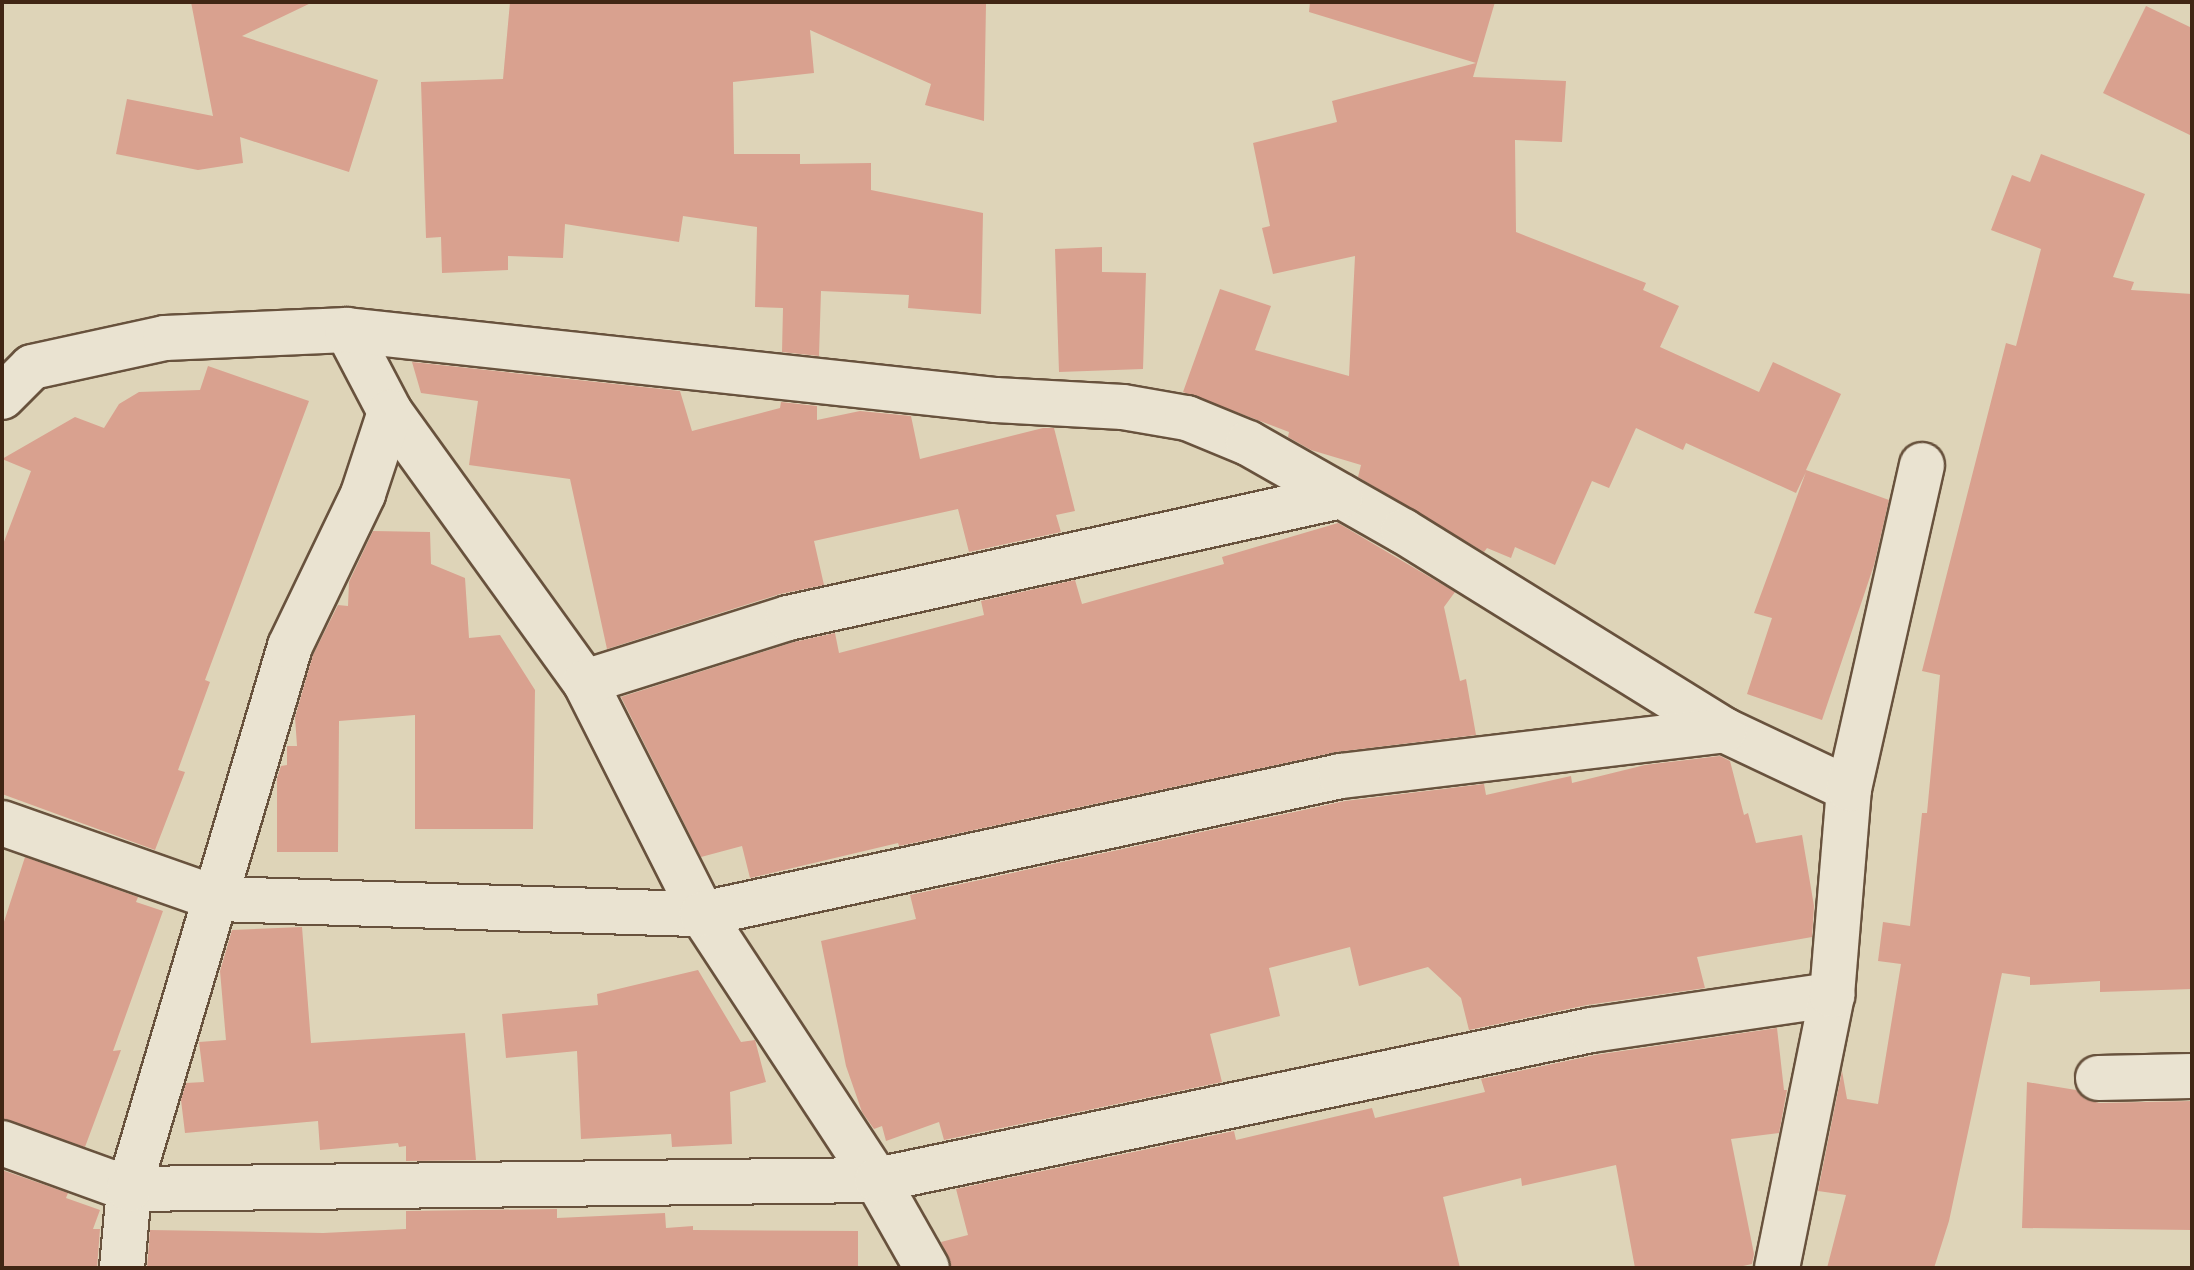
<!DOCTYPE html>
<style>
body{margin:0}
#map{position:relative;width:2194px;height:1270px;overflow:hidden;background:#ded4b8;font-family:"Libre Caslon Text",serif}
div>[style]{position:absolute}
.building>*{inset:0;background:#d9a18f}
.roads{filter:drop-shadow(2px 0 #68523d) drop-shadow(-2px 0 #68523d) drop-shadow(0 2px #68523d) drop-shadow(0 -2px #68523d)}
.minor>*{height:44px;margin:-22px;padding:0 22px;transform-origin:22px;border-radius:22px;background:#eae3d1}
span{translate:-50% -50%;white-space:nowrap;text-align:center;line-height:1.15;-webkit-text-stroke:7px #eae3d1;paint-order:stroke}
.frame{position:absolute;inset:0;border:4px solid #412614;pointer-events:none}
</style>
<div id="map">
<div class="building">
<div style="clip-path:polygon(191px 2px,313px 2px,242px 36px,378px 80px,349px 172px,240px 137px,243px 163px,198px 170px,116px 154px,127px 99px,213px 116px)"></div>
<div style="clip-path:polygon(510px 2px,986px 4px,984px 121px,925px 105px,931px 84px,810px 30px,814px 73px,733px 82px,734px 154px,800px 154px,800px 164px,871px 163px,871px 190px,983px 213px,981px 314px,908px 308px,909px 295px,821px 291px,819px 356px,782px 352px,783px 308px,755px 307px,757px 227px,683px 216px,679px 242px,565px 224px,563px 258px,508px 256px,508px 270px,442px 273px,441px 237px,426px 238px,421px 82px,503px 79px)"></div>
<div style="clip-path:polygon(1310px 2px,1495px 2px,1473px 77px,1566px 81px,1562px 142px,1515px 140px,1516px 232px,1646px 283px,1643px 290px,1679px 306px,1660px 347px,1759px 392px,1773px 362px,1841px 394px,1806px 470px,1889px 500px,1874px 565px,1822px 720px,1747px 694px,1772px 618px,1754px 613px,1806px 472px,1796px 493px,1686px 443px,1683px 450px,1636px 428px,1609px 488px,1592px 481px,1555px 565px,1515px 547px,1511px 558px,1487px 548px,1484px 552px,1358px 477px,1361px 465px,1311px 450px,1288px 437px,1289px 432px,1183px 392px,1220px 289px,1271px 306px,1255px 350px,1349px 376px,1355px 256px,1273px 274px,1262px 228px,1270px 226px,1253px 143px,1337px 122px,1332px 101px,1476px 63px,1309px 12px)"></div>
<div style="clip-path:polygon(2146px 6px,2192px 28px,2192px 136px,2103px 93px)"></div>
<div style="clip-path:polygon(2041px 154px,2145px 194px,2113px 277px,2134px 282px,2131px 290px,2192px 294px,2192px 989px,2100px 992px,2100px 981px,2030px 985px,2030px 977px,2002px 973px,1949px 1221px,1934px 1268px,1827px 1268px,1846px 1195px,1818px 1191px,1842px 1071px,1847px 1099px,1878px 1104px,1901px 964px,1878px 961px,1883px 922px,1910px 926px,1922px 813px,1927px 813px,1940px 675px,1922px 671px,2006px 343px,2016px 346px,2041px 249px,1991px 230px,2012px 175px,2030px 182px)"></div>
<div style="clip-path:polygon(1102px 247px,1102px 272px,1146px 273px,1143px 369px,1059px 372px,1055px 249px)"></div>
<div style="clip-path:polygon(412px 362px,680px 391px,692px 431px,780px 408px,781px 402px,817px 406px,817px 420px,860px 411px,911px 416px,920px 459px,1043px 428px,1054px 428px,1075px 511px,1056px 515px,1061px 532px,969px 552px,958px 509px,814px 541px,824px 585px,780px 594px,607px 649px,570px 479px,469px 465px,478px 401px,421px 393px)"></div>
<div style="clip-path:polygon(208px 366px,309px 401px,205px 680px,210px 682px,178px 770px,185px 772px,155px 850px,2px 794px,2px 547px,31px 471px,2px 459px,75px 417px,104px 428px,119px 404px,139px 392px,200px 390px)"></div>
<div style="clip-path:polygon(1338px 523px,1455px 592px,1444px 607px,1460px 681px,1466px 679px,1476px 735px,1336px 752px,899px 846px,898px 843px,750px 878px,742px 846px,701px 857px,621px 697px,794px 642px,835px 633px,839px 653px,984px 615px,981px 601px,1075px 580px,1082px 604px,1224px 564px,1222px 557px)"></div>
<div style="clip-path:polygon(373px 531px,430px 532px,431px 564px,465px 578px,469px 638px,500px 635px,535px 690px,533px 829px,415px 829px,415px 715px,339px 721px,338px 852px,277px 852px,277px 778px,281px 766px,287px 765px,287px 746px,297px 746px,295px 717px,313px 655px,338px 605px,348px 606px,349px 582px)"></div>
<div style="clip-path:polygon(1720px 756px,1730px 761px,1744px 815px,1748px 813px,1756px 843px,1802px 835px,1814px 906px,1812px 937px,1697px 957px,1705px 988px,1587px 1005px,1469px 1030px,1461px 998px,1428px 967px,1359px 986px,1350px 947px,1269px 968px,1280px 1016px,1210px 1034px,1222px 1082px,944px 1140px,939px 1122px,886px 1141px,882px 1126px,874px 1129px,862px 1112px,846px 1066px,821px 941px,916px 919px,910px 895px,1345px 801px,1484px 784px,1486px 795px,1571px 776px,1572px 783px,1645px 765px)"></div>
<div style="clip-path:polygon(25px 857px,138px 897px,136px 902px,163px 911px,113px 1051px,121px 1050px,85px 1147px,2px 1119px,2px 928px)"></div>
<div style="clip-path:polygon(302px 927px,311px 1043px,465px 1033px,476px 1160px,406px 1161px,406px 1146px,399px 1147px,398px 1143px,320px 1150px,318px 1121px,185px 1133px,181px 1100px,186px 1083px,204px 1082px,199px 1042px,226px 1040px,220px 971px,232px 930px)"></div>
<div style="clip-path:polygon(698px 970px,741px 1042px,755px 1040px,766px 1082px,730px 1092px,732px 1144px,672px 1147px,671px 1134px,581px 1139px,577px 1051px,506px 1058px,502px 1014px,598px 1005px,597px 994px)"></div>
<div style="clip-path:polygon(1777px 1028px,1784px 1090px,1787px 1090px,1779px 1133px,1731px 1139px,1754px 1254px,1752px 1264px,1734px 1268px,1635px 1268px,1616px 1165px,1522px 1186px,1521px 1178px,1443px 1197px,1460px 1268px,952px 1268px,941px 1242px,968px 1235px,956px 1189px,1234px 1131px,1236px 1140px,1372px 1108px,1375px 1118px,1485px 1092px,1481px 1079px,1595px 1055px)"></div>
<div style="clip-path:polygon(2027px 1082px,2076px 1090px,2085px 1099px,2099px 1103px,2192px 1101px,2192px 1230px,2022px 1228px)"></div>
<div style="clip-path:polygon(2px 1170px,68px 1193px,66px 1198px,100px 1210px,93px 1229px,100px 1229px,97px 1268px,2px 1268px)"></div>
<div style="clip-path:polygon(557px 1209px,557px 1218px,665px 1213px,666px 1228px,693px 1226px,693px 1230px,858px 1231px,858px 1268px,147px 1268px,150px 1230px,323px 1233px,406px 1229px,406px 1211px)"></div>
</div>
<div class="roads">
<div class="minor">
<div style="left:347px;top:330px;width:93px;rotate:62.3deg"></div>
<div style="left:390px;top:412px;width:333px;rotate:54.2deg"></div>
<div style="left:585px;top:682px;width:260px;rotate:63.2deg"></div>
<div style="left:702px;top:914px;width:318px;rotate:56.7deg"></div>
<div style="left:877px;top:1180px;width:101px;rotate:60.4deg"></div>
<div style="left:2px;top:397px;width:42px;rotate:-45deg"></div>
<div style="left:32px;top:367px;width:136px;rotate:-12.3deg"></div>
<div style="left:165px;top:338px;width:182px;rotate:-2.5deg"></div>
<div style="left:347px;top:330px;width:653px;rotate:6.16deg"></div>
<div style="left:996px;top:400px;width:127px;rotate:3.2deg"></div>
<div style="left:1123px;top:407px;width:65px;rotate:9.8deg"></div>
<div style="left:1187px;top:418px;width:66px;rotate:22.3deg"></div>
<div style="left:1248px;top:443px;width:178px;rotate:29.6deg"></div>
<div style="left:1403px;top:531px;width:378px;rotate:31.8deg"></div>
<div style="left:1724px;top:730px;width:138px;rotate:25.3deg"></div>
<div style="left:585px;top:682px;width:213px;rotate:-17.5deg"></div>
<div style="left:788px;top:618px;width:566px;rotate:-12.44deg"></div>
<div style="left:2px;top:823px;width:229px;rotate:19.4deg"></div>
<div style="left:218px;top:899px;width:484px;rotate:1.8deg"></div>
<div style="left:702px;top:914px;width:654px;rotate:-12.19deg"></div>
<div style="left:1341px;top:776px;width:386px;rotate:-6.8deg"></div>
<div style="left:2098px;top:1078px;width:94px;rotate:-1.2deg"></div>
<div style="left:2px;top:1143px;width:135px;rotate:19.9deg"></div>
<div style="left:129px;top:1189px;width:748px;rotate:-0.69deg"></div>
<div style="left:877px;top:1180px;width:730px;rotate:-11.86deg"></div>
<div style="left:1591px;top:1030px;width:244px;rotate:-8.3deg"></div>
<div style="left:122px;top:1268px;width:79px;rotate:-84.9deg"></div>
<div style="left:129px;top:1189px;width:566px;rotate:-73.48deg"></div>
<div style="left:290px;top:646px;width:169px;rotate:-64.3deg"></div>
<div style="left:363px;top:494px;width:86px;rotate:-71.8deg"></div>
<div style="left:1777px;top:1268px;width:278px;rotate:-78.6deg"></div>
<div style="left:1832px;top:995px;width:207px;rotate:-85.3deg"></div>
<div style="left:1849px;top:789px;width:332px;rotate:-77.3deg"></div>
</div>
</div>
<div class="frame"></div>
</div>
